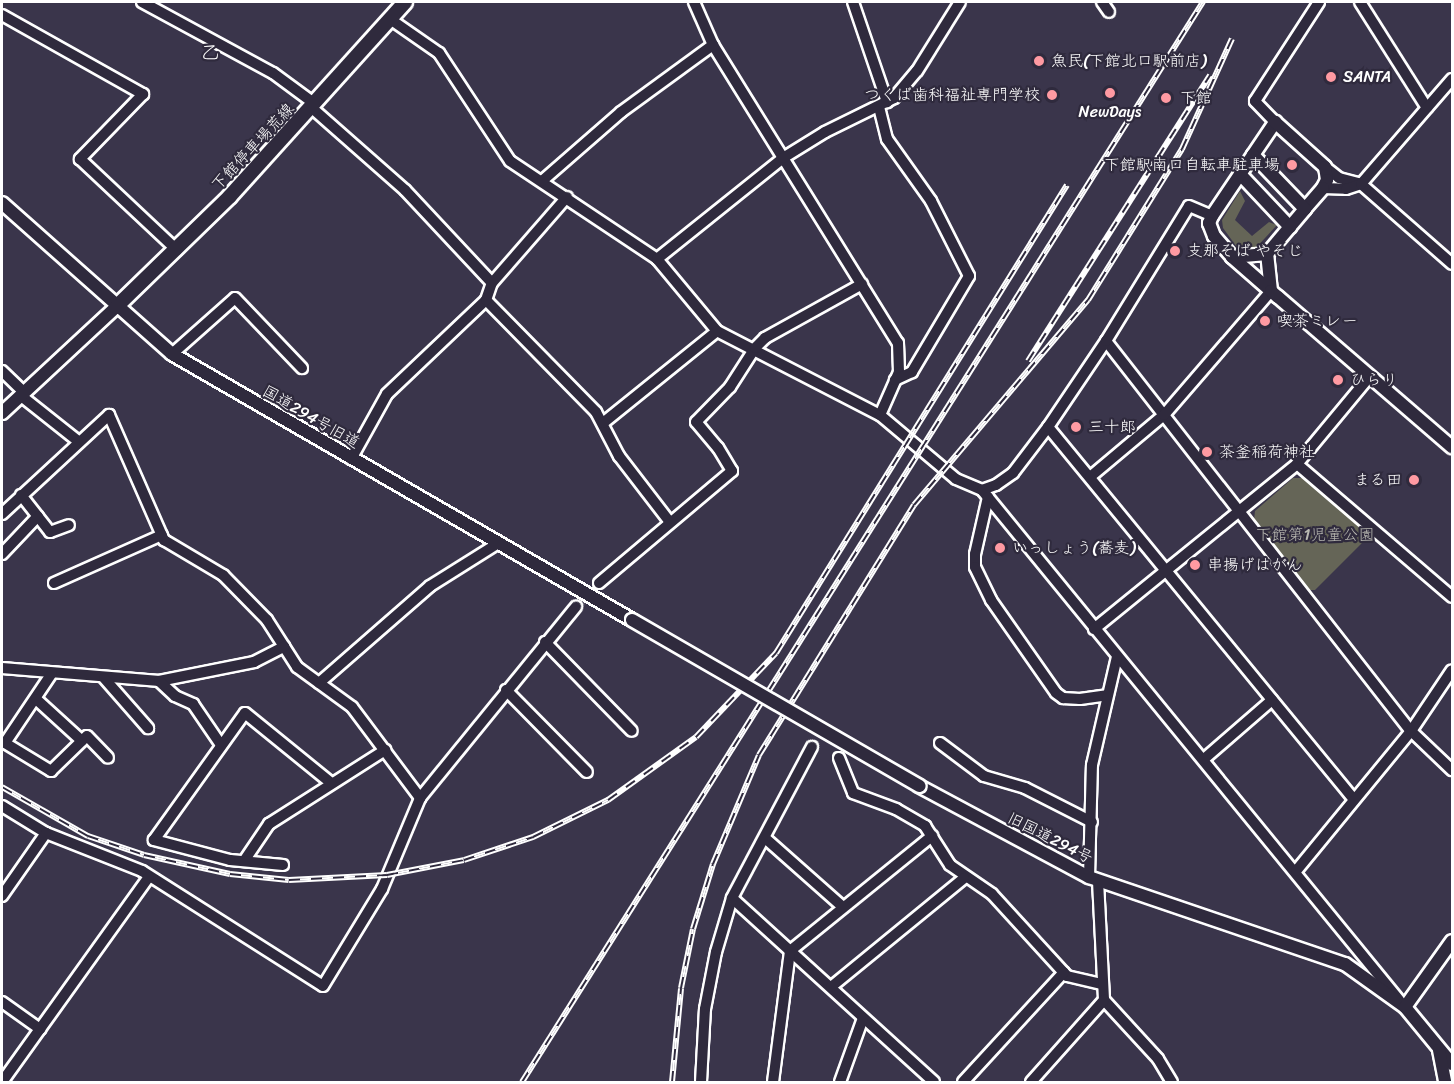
<!DOCTYPE html>
<meta charset="utf-8">
<style>
body{margin:0}
#map{position:relative;width:1454px;height:1084px;overflow:hidden;background:#3a354b;font-family:Sriracha,"Klee One",sans-serif}
div>[style]{position:absolute}
.green>*{inset:0;background:#656557}
.minor-tunnel>*{height:10px;margin-top:-5px;transform-origin:0;background:repeating-linear-gradient(90deg,#4e495d 0 10px,transparent 0 15px)}
.roads{filter:drop-shadow(2px 0 #fff) drop-shadow(-2px 0 #fff) drop-shadow(0 2px #fff) drop-shadow(0 -2px #fff)}
.minor>*{height:10px;margin:-5px;padding:0 5px;transform-origin:5px;border-radius:5px;background:#2f2a3d}
.tertiary>*{height:12px;margin:-6px;padding:0 6px;transform-origin:6px;border-radius:6px;background:#2f2a3d}
.secondary>*{height:14px;margin:-7px;padding:0 7px;transform-origin:7px;border-radius:7px;background:#2f2a3d}
.rail>*{height:6px;margin-top:-3px;transform-origin:0;background:repeating-linear-gradient(90deg,#2f2a3d 0 11px,#fff 0 22px);box-sizing:border-box;border-block:2px solid #fff}
.bridges{filter:drop-shadow(2px 0 #fff) drop-shadow(-2px 0 #fff) drop-shadow(0 2px #fff) drop-shadow(0 -2px #fff)}
.tertiary-bridge>*{height:12px;margin:-6px;padding:0 6px;transform-origin:6px;border-radius:6px;background:#2f2a3d}
.dots>*{width:16px;height:16px;translate:-50% -50%;box-sizing:border-box;border:3px solid #2f2a3d;border-radius:50%}
span{translate:-50% -50%;white-space:nowrap;text-align:center;line-height:1.15;-webkit-text-stroke:4.5px #2f2a3d;paint-order:stroke}
.poi-label{font-size:16px;color:#fff}
.left{translate:0 -50%;text-align:left}
.right{translate:-100% -50%;text-align:right}
.street-label{font-size:16px;color:#fff}
.park-label{font-size:16px;color:#babab3}
.quarter-label{font-size:20px;color:#fff}
.frame{position:absolute;inset:0;border:3px solid #fff;pointer-events:none}
</style>
<div id="map">
<div class="green">
<div style="clip-path:polygon(1240px 191px,1245px 201px,1235px 220px,1252px 236px,1269px 222px,1277px 225px,1252px 252px,1239px 250px,1223px 228px,1222px 220px)"></div>
<div style="clip-path:polygon(1293px 478px,1306px 478px,1365px 529px,1366px 539px,1315px 590px,1309px 590px,1254px 520px,1255px 511px)"></div>
</div>
<div class="minor-tunnel">
<div style="left:576px;top:607px;width:33px;rotate:-46deg"></div>
</div>
<div class="roads">
<div class="minor">
<div style="left:142px;top:2px;width:149px;rotate:28.5deg"></div>
<div style="left:273px;top:73px;width:52px;rotate:36.4deg"></div>
<div style="left:694px;top:2px;width:47px;rotate:66.2deg"></div>
<div style="left:713px;top:45px;width:351px;rotate:58.2deg"></div>
<div style="left:898px;top:343px;width:29px;rotate:88deg"></div>
<div style="left:899px;top:372px;width:47px;rotate:113.8deg"></div>
<div style="left:853px;top:2px;width:106px;rotate:71.2deg"></div>
<div style="left:1102px;top:2px;width:12px;rotate:55deg"></div>
<div style="left:1360px;top:2px;width:125px;rotate:57.7deg"></div>
<div style="left:2px;top:15px;width:162px;rotate:29.3deg"></div>
<div style="left:143px;top:94px;width:91px;rotate:134.1deg"></div>
<div style="left:80px;top:159px;width:133px;rotate:43.2deg"></div>
<div style="left:390px;top:19px;width:60px;rotate:34.8deg"></div>
<div style="left:439px;top:53px;width:129px;rotate:56.7deg"></div>
<div style="left:510px;top:161px;width:177px;rotate:33.7deg"></div>
<div style="left:657px;top:259px;width:94px;rotate:50.2deg"></div>
<div style="left:717px;top:331px;width:183px;rotate:27.3deg"></div>
<div style="left:880px;top:415px;width:99px;rotate:40.1deg"></div>
<div style="left:956px;top:479px;width:28px;rotate:23deg"></div>
<div style="left:982px;top:490px;width:659px;rotate:50.73deg"></div>
<div style="left:879px;top:107px;width:33px;rotate:76deg"></div>
<div style="left:887px;top:139px;width:76px;rotate:54.6deg"></div>
<div style="left:931px;top:201px;width:84px;rotate:63.1deg"></div>
<div style="left:969px;top:276px;width:112px;rotate:120.7deg"></div>
<div style="left:912px;top:372px;width:19px;rotate:155deg"></div>
<div style="left:312px;top:108px;width:124px;rotate:41.4deg"></div>
<div style="left:405px;top:190px;width:127px;rotate:46.9deg"></div>
<div style="left:1275px;top:122px;width:29px;rotate:-134deg"></div>
<div style="left:1255px;top:101px;width:118px;rotate:-57.1deg"></div>
<div style="left:1325px;top:167px;width:18px;rotate:38deg"></div>
<div style="left:1339px;top:178px;width:23px;rotate:15deg"></div>
<div style="left:1361px;top:184px;width:121px;rotate:41.3deg"></div>
<div style="left:542px;top:181px;width:105px;rotate:-41.1deg"></div>
<div style="left:621px;top:112px;width:114px;rotate:-36.1deg"></div>
<div style="left:1323px;top:188px;width:23px;rotate:2deg"></div>
<div style="left:1346px;top:189px;width:16px;rotate:-18deg"></div>
<div style="left:1361px;top:184px;width:139px;rotate:-49.1deg"></div>
<div style="left:657px;top:259px;width:161px;rotate:-38.7deg"></div>
<div style="left:783px;top:158px;width:49px;rotate:-31.8deg"></div>
<div style="left:825px;top:132px;width:77px;rotate:-26.2deg"></div>
<div style="left:894px;top:98px;width:35px;rotate:-50deg"></div>
<div style="left:917px;top:71px;width:81px;rotate:-58.1deg"></div>
<div style="left:486px;top:300px;width:157px;rotate:45.5deg"></div>
<div style="left:596px;top:412px;width:50px;rotate:62.4deg"></div>
<div style="left:619px;top:456px;width:82px;rotate:52.4deg"></div>
<div style="left:1106px;top:341px;width:495px;rotate:52deg"></div>
<div style="left:1411px;top:731px;width:57px;rotate:43.6deg"></div>
<div style="left:172px;top:354px;width:84px;rotate:-41.6deg"></div>
<div style="left:235px;top:298px;width:97px;rotate:46.3deg"></div>
<div style="left:2px;top:371px;width:30px;rotate:44deg"></div>
<div style="left:20px;top:395px;width:74px;rotate:38.4deg"></div>
<div style="left:603px;top:423px;width:146px;rotate:-38.9deg"></div>
<div style="left:1048px;top:427px;width:482px;rotate:50.6deg"></div>
<div style="left:351px;top:459px;width:74px;rotate:-61deg"></div>
<div style="left:387px;top:394px;width:137px;rotate:-43.5deg"></div>
<div style="left:486px;top:300px;width:18px;rotate:-71deg"></div>
<div style="left:492px;top:283px;width:114px;rotate:-48.9deg"></div>
<div style="left:1297px;top:464px;width:204px;rotate:40.6deg"></div>
<div style="left:1090px;top:477px;width:97px;rotate:-40deg"></div>
<div style="left:1164px;top:415px;width:164px;rotate:-49.2deg"></div>
<div style="left:982px;top:490px;width:15px;rotate:-20deg"></div>
<div style="left:996px;top:485px;width:21px;rotate:-35deg"></div>
<div style="left:1013px;top:473px;width:58px;rotate:-52.7deg"></div>
<div style="left:1048px;top:427px;width:104px;rotate:-56deg"></div>
<div style="left:1106px;top:341px;width:158px;rotate:-58.4deg"></div>
<div style="left:1189px;top:206px;width:25px;rotate:23deg"></div>
<div style="left:21px;top:495px;width:47px;rotate:51.9deg"></div>
<div style="left:50px;top:532px;width:20px;rotate:-20deg"></div>
<div style="left:988px;top:497px;width:58px;rotate:102.8deg"></div>
<div style="left:975px;top:554px;width:13px;rotate:90deg"></div>
<div style="left:975px;top:567px;width:37px;rotate:64deg"></div>
<div style="left:991px;top:600px;width:113px;rotate:55deg"></div>
<div style="left:1056px;top:693px;width:9px;rotate:36deg"></div>
<div style="left:1063px;top:698px;width:17px;rotate:3deg"></div>
<div style="left:1080px;top:699px;width:27px;rotate:-8deg"></div>
<div style="left:2px;top:514px;width:146px;rotate:-42.8deg"></div>
<div style="left:109px;top:415px;width:137px;rotate:66.3deg"></div>
<div style="left:164px;top:540px;width:69px;rotate:30.7deg"></div>
<div style="left:223px;top:575px;width:63px;rotate:45.6deg"></div>
<div style="left:267px;top:620px;width:56px;rotate:57.4deg"></div>
<div style="left:297px;top:667px;width:68px;rotate:36deg"></div>
<div style="left:352px;top:707px;width:114px;rotate:53.2deg"></div>
<div style="left:2px;top:554px;width:52px;rotate:-46.5deg"></div>
<div style="left:54px;top:583px;width:118px;rotate:-24deg"></div>
<div style="left:599px;top:583px;width:174px;rotate:-40.1deg"></div>
<div style="left:732px;top:471px;width:27px;rotate:-121deg"></div>
<div style="left:718px;top:448px;width:34px;rotate:-130deg"></div>
<div style="left:696px;top:422px;width:49px;rotate:-45.8deg"></div>
<div style="left:730px;top:387px;width:46px;rotate:-57.3deg"></div>
<div style="left:755px;top:348px;width:14px;rotate:-45deg"></div>
<div style="left:765px;top:338px;width:111px;rotate:-29.1deg"></div>
<div style="left:1094px;top:629px;width:262px;rotate:-39.1deg"></div>
<div style="left:1297px;top:464px;width:114px;rotate:-50.3deg"></div>
<div style="left:545px;top:642px;width:124px;rotate:45.7deg"></div>
<div style="left:2px;top:668px;width:158px;rotate:4.7deg"></div>
<div style="left:159px;top:681px;width:97px;rotate:-11.3deg"></div>
<div style="left:254px;top:662px;width:34px;rotate:-27deg"></div>
<div style="left:52px;top:673px;width:84px;rotate:123.9deg"></div>
<div style="left:5px;top:743px;width:54px;rotate:31.3deg"></div>
<div style="left:51px;top:771px;width:50px;rotate:-44.2deg"></div>
<div style="left:87px;top:736px;width:30px;rotate:46deg"></div>
<div style="left:104px;top:678px;width:67px;rotate:48.7deg"></div>
<div style="left:159px;top:681px;width:22px;rotate:43deg"></div>
<div style="left:175px;top:696px;width:20px;rotate:24deg"></div>
<div style="left:193px;top:704px;width:50px;rotate:55.7deg"></div>
<div style="left:319px;top:683px;width:147px;rotate:-41.1deg"></div>
<div style="left:430px;top:586px;width:79px;rotate:-32.1deg"></div>
<div style="left:506px;top:690px;width:115px;rotate:45.4deg"></div>
<div style="left:36px;top:699px;width:62px;rotate:42.4deg"></div>
<div style="left:940px;top:743px;width:55px;rotate:36.9deg"></div>
<div style="left:984px;top:776px;width:43px;rotate:16.3deg"></div>
<div style="left:1025px;top:788px;width:75px;rotate:26.9deg"></div>
<div style="left:839px;top:758px;width:38px;rotate:68deg"></div>
<div style="left:853px;top:793px;width:46px;rotate:20.4deg"></div>
<div style="left:896px;top:809px;width:34px;rotate:30deg"></div>
<div style="left:925px;top:826px;width:46px;rotate:57.3deg"></div>
<div style="left:950px;top:865px;width:51px;rotate:34.6deg"></div>
<div style="left:992px;top:894px;width:111px;rotate:47.6deg"></div>
<div style="left:1067px;top:976px;width:37px;rotate:13deg"></div>
<div style="left:1204px;top:759px;width:90px;rotate:-40.9deg"></div>
<div style="left:2px;top:806px;width:52px;rotate:31.5deg"></div>
<div style="left:46px;top:833px;width:103px;rotate:21.6deg"></div>
<div style="left:142px;top:871px;width:214px;rotate:32.4deg"></div>
<div style="left:323px;top:986px;width:114px;rotate:-58.7deg"></div>
<div style="left:382px;top:889px;width:99px;rotate:-67.3deg"></div>
<div style="left:420px;top:798px;width:247px;rotate:-50.8deg"></div>
<div style="left:765px;top:838px;width:104px;rotate:41.5deg"></div>
<div style="left:244px;top:861px;width:45px;rotate:-56deg"></div>
<div style="left:269px;top:824px;width:138px;rotate:-32.5deg"></div>
<div style="left:283px;top:865px;width:53px;rotate:-174.6deg"></div>
<div style="left:230px;top:860px;width:79px;rotate:-165.3deg"></div>
<div style="left:154px;top:840px;width:156px;rotate:-54.4deg"></div>
<div style="left:245px;top:713px;width:111px;rotate:39.1deg"></div>
<div style="left:1296px;top:871px;width:181px;rotate:-50.6deg"></div>
<div style="left:1411px;top:731px;width:73px;rotate:-56.1deg"></div>
<div style="left:1089px;top:877px;width:112px;rotate:-88.5deg"></div>
<div style="left:1092px;top:765px;width:111px;rotate:-77deg"></div>
<div style="left:1098px;top:881px;width:119px;rotate:87.1deg"></div>
<div style="left:1104px;top:1000px;width:80px;rotate:47.5deg"></div>
<div style="left:1158px;top:1059px;width:27px;rotate:59deg"></div>
<div style="left:2px;top:896px;width:77px;rotate:-55.1deg"></div>
<div style="left:732px;top:898px;width:273px;rotate:42.3deg"></div>
<div style="left:831px;top:987px;width:172px;rotate:-39.3deg"></div>
<div style="left:2px;top:1002px;width:47px;rotate:35.4deg"></div>
<div style="left:2px;top:1082px;width:252px;rotate:-54.4deg"></div>
<div style="left:701px;top:1082px;width:73px;rotate:-86.9deg"></div>
<div style="left:705px;top:1009px;width:58px;rotate:-79.1deg"></div>
<div style="left:716px;top:952px;width:56px;rotate:-73.5deg"></div>
<div style="left:732px;top:898px;width:171px;rotate:-62.1deg"></div>
<div style="left:773px;top:1082px;width:132px;rotate:-82.6deg"></div>
<div style="left:790px;top:951px;width:183px;rotate:-39deg"></div>
<div style="left:840px;top:1082px;width:68px;rotate:-70.2deg"></div>
<div style="left:963px;top:1082px;width:149px;rotate:-47.4deg"></div>
<div style="left:1031px;top:1082px;width:110px;rotate:-48.3deg"></div>
</div>
<div class="tertiary">
<div style="left:1253px;top:155px;width:40px;rotate:-56deg"></div>
<div style="left:1275px;top:122px;width:67px;rotate:42deg"></div>
<div style="left:1325px;top:167px;width:13px;rotate:81deg"></div>
<div style="left:1327px;top:180px;width:9px;rotate:117deg"></div>
<div style="left:1323px;top:188px;width:28px;rotate:131deg"></div>
<div style="left:1240px;top:174px;width:73px;rotate:46.7deg"></div>
<div style="left:2px;top:203px;width:227px;rotate:41.6deg"></div>
<div style="left:172px;top:354px;width:531px;rotate:30.04deg"></div>
<div style="left:1232px;top:257px;width:35px;rotate:-5deg"></div>
<div style="left:1271px;top:291px;width:37px;rotate:-96deg"></div>
<div style="left:1267px;top:254px;width:59px;rotate:-49.8deg"></div>
<div style="left:1305px;top:209px;width:75px;rotate:-133.9deg"></div>
<div style="left:1253px;top:155px;width:73px;rotate:123.9deg"></div>
<div style="left:1212px;top:216px;width:8px;rotate:113deg"></div>
<div style="left:1209px;top:223px;width:14px;rotate:69deg"></div>
<div style="left:1214px;top:236px;width:28px;rotate:49deg"></div>
<div style="left:1232px;top:257px;width:52px;rotate:41.1deg"></div>
<div style="left:1271px;top:291px;width:9px;rotate:41deg"></div>
<div style="left:1278px;top:297px;width:230px;rotate:40.8deg"></div>
<div style="left:2px;top:413px;width:156px;rotate:-42.9deg"></div>
<div style="left:919px;top:786px;width:193px;rotate:28.2deg"></div>
<div style="left:1089px;top:877px;width:270px;rotate:18.8deg"></div>
<div style="left:1345px;top:964px;width:74px;rotate:35.6deg"></div>
<div style="left:1405px;top:1007px;width:74px;rotate:50.5deg"></div>
<div style="left:1405px;top:1007px;width:81px;rotate:-54.5deg"></div>
<div style="left:1439px;top:1050px;width:33px;rotate:79deg"></div>
</div>
<div class="secondary">
<div style="left:116px;top:307px;width:159px;rotate:-44.2deg"></div>
<div style="left:230px;top:196px;width:261px;rotate:-47.9deg"></div>
</div>
</div>
<div class="rail">
<div style="left:1028px;top:361px;width:339px;rotate:-57.5deg"></div>
<div style="left:2px;top:787px;width:99px;rotate:29.7deg"></div>
<div style="left:88px;top:836px;width:59px;rotate:18.7deg"></div>
<div style="left:144px;top:855px;width:88px;rotate:12.5deg"></div>
<div style="left:230px;top:874px;width:59px;rotate:5.8deg"></div>
<div style="left:289px;top:880px;width:98px;rotate:-2.9deg"></div>
<div style="left:387px;top:875px;width:78px;rotate:-11deg"></div>
<div style="left:464px;top:860px;width:73px;rotate:-18.4deg"></div>
<div style="left:533px;top:837px;width:84px;rotate:-26.3deg"></div>
<div style="left:608px;top:800px;width:108px;rotate:-35.6deg"></div>
<div style="left:696px;top:737px;width:116px;rotate:-46.4deg"></div>
<div style="left:776px;top:653px;width:551px;rotate:-58.13deg"></div>
<div style="left:522px;top:1082px;width:1277px;rotate:-57.77deg"></div>
<div style="left:672px;top:1082px;width:94px;rotate:-84.5deg"></div>
<div style="left:681px;top:988px;width:60px;rotate:-78.5deg"></div>
<div style="left:693px;top:929px;width:68px;rotate:-72.9deg"></div>
<div style="left:713px;top:864px;width:118px;rotate:-67.1deg"></div>
<div style="left:759px;top:755px;width:294px;rotate:-58.2deg"></div>
<div style="left:914px;top:505px;width:269px;rotate:-49.7deg"></div>
<div style="left:1088px;top:300px;width:178px;rotate:-58.1deg"></div>
<div style="left:1182px;top:149px;width:121px;rotate:-65.6deg"></div>
</div>
<div class="bridges">
<div class="tertiary-bridge">
<div style="left:632px;top:620px;width:332px;rotate:30deg"></div>
</div>
</div>
<div class="dots">
<div style="left:1039px;top:61px;background:#ff9aa2"></div>
<div style="left:1331px;top:77px;background:#ff9aa2"></div>
<div style="left:1110px;top:93px;background:#ff9aa2"></div>
<div style="left:1052px;top:95px;background:#ff9aa2"></div>
<div style="left:1166px;top:98px;background:#ff9aa2"></div>
<div style="left:1292px;top:165px;background:#ff9aa2"></div>
<div style="left:1175px;top:251px;background:#ff9aa2"></div>
<div style="left:1265px;top:321px;background:#ff9aa2"></div>
<div style="left:1338px;top:380px;background:#ff9aa2"></div>
<div style="left:1076px;top:427px;background:#ff9aa2"></div>
<div style="left:1207px;top:452px;background:#ff9aa2"></div>
<div style="left:1414px;top:480px;background:#ff9aa2"></div>
<div style="left:1000px;top:548px;background:#ff9aa2"></div>
<div style="left:1195px;top:565px;background:#ff9aa2"></div>
</div>
<div class="poi-label">
<span class="left" style="left:1051px;top:61px">魚民(下館北口駅前店)</span>
<span class="left" style="left:1343px;top:77px">SANTA</span>
<span class="right" style="left:1040px;top:95px">つくば歯科福祉専門学校</span>
<span class="left" style="left:1180px;top:98px">下館</span>
<span style="left:1110px;top:112px">NewDays</span>
<span class="right" style="left:1280px;top:165px">下館駅南口自転車駐車場</span>
<span class="left" style="left:1187px;top:251px">支那そば やそじ</span>
<span class="left" style="left:1277px;top:321px">喫茶ミレー</span>
<span class="left" style="left:1350px;top:380px">ひらり</span>
<span class="left" style="left:1088px;top:427px">三十郎</span>
<span class="left" style="left:1219px;top:452px">茶釜稲荷神社</span>
<span class="right" style="left:1402px;top:480px">まる田</span>
<span class="left" style="left:1012px;top:548px">いっしょう(蕎麦)</span>
<span class="left" style="left:1207px;top:565px">串揚げはがん</span>
</div>
<div class="street-label">
<span style="left:253px;top:147px;rotate:-47deg">下館停車場荒線</span>
<span style="left:311px;top:417px;rotate:30deg">国道294号旧道</span>
<span style="left:1050px;top:838px;rotate:27deg">旧国道294号</span>
</div>
<div class="park-label">
<span style="left:1315px;top:535px">下館第1児童公園</span>
</div>
<div class="quarter-label">
<span style="left:210px;top:52px">乙</span>
</div>
<div class="frame"></div>
</div>
